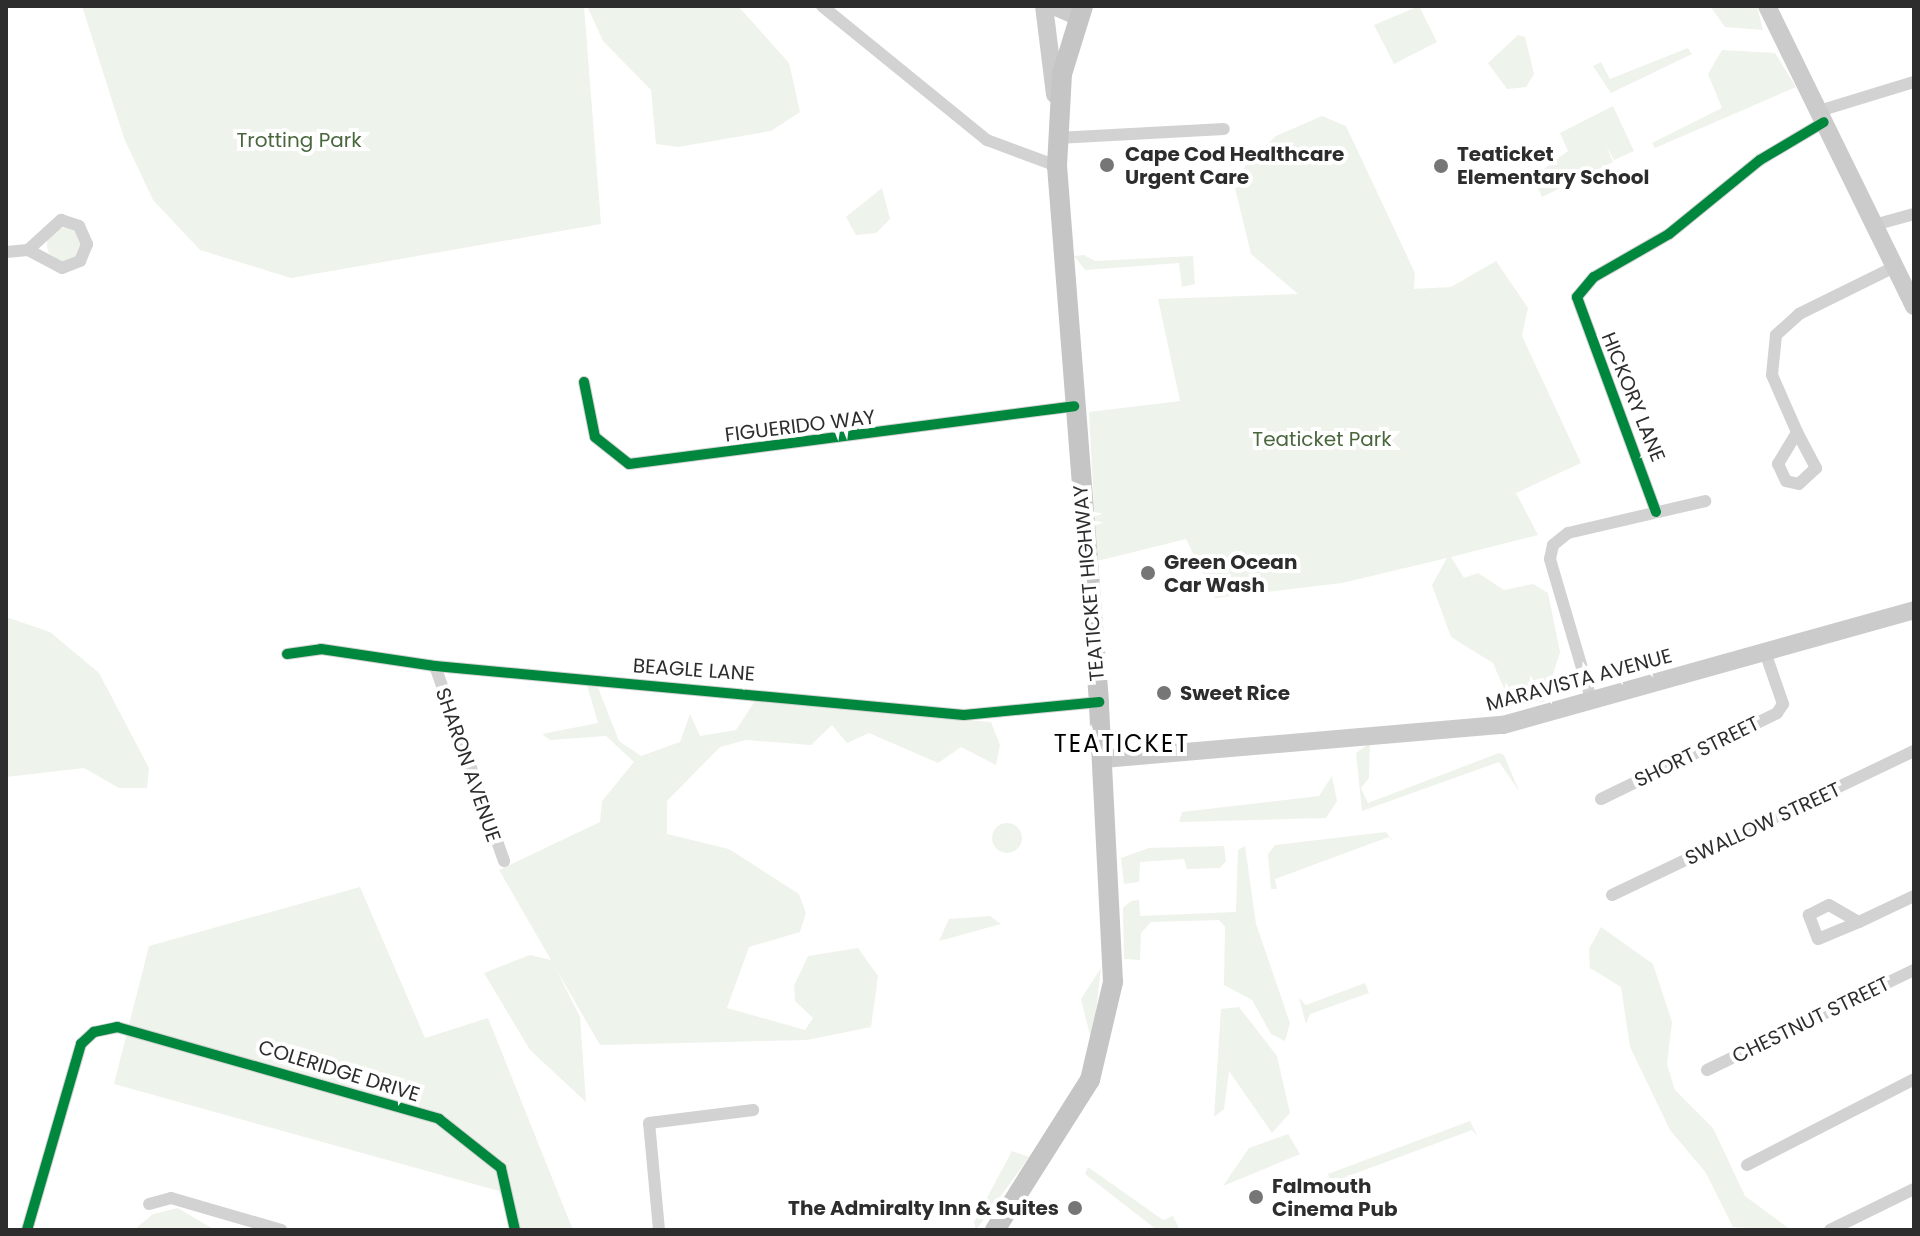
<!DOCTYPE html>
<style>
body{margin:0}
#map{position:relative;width:1920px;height:1236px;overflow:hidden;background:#fff;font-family:Poppins,sans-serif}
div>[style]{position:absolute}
.green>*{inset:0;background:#eef3eb}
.round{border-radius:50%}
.minor>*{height:12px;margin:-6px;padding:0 6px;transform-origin:6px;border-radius:6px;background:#d2d2d2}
.secondary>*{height:18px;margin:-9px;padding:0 9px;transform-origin:9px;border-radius:9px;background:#cbcbcb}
.primary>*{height:20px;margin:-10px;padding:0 10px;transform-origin:10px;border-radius:10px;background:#c5c5c5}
.cycleway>*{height:10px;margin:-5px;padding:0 5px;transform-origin:5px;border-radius:5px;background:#00873e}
.dots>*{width:22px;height:22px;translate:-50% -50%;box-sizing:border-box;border:4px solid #fff;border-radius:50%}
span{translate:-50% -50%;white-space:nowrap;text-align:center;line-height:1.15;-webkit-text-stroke:8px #fff;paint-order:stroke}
.park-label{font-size:20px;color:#49663c}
.poi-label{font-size:20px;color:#2d2d2d;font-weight:700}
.left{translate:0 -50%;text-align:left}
.right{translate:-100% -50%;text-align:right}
.street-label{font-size:20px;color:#2d2d2d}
.quarter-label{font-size:24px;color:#000;letter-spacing:2px}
.frame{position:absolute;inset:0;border:8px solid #2d2d2d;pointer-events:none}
</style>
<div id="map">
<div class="green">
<div style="clip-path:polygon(82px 6px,584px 6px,601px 224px,291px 278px,200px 250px,153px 200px,124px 138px)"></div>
<div style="clip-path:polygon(587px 6px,738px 6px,789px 63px,800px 112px,771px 131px,678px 147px,656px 144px,651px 90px,603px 41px)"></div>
<div style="clip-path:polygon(1419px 6px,1437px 42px,1394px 64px,1374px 25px)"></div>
<div style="clip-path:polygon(1710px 6px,1757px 6px,1763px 30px,1725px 27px)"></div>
<div style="clip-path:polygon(1518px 35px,1525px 37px,1534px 74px,1526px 87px,1507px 89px,1488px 63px)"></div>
<div style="clip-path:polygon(1688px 48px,1692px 54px,1611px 93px,1593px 66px,1601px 62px,1610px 79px)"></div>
<div style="clip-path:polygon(1722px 50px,1775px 53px,1796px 87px,1655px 148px,1652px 143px,1722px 108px,1708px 74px)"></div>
<div style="clip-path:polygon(1613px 106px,1634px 151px,1614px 160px,1606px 145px,1613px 162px,1542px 197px,1533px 177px,1568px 151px,1560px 133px)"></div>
<div style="clip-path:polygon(1322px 116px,1346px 126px,1415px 273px,1414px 289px,1451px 287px,1496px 261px,1528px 308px,1522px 336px,1581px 463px,1516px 493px,1538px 535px,1451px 557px,1464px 578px,1478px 573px,1504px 590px,1533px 584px,1548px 593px,1560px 652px,1544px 702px,1508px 698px,1493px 663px,1451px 637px,1432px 585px,1447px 558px,1342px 583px,1215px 598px,1186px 539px,1097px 561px,1089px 412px,1180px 401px,1158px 299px,1298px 294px,1251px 254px,1235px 188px,1245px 166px,1276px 136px)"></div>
<div style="clip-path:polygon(882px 188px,890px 219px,876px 233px,856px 235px,846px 217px)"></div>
<div class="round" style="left:47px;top:228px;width:34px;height:34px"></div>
<div style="clip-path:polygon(1084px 255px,1095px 261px,1193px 256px,1195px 284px,1182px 287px,1179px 263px,1085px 270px,1074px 256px)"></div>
<div style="clip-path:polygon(6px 617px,50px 632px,99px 673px,149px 768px,147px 788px,119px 788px,84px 768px,6px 777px)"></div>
<div style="clip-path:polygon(587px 685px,597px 685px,619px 741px,641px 756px,680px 742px,690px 714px,700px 736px,736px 730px,755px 701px,991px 722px,1000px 745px,996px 765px,961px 747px,938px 763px,869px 733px,847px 743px,832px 725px,811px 745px,746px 740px,720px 747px,667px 801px,667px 834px,729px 849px,799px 894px,806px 913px,800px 932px,749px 947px,727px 1008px,805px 1030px,813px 1018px,795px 1001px,794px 986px,808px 956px,858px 948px,878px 976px,871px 1027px,807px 1040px,600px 1045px,556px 969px,580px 1017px,586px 1102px,530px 1050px,484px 973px,530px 955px,551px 960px,499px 870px,600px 822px,602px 801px,634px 762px,606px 736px,550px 740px,542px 734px,598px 723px)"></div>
<div style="clip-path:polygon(1370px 743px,1369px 778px,1361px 788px,1368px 803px,1499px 753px,1504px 755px,1519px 791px,1499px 762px,1362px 811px,1356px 753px)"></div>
<div style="clip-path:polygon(1332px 776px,1337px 801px,1326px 818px,1179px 822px,1182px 812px,1319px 796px)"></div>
<div class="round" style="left:992px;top:823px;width:30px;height:30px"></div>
<div style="clip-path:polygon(1386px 832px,1395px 844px,1389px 837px,1275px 879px,1277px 889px,1271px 889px,1268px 854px,1275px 845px)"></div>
<div style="clip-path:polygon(1245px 846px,1256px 924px,1290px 1023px,1285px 1041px,1271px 1034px,1252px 1000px,1224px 985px,1225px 927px,1219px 920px,1151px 922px,1141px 933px,1140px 960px,1124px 959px,1123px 908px,1131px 901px,1139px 900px,1140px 916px,1236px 912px,1238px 850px)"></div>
<div style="clip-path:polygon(1149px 848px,1224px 846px,1226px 861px,1220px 868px,1187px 869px,1184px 859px,1140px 862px,1139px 882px,1124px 884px,1121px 858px)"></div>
<div style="clip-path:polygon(360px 887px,425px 1038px,488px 1018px,573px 1230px,516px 1230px,499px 1191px,114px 1084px,149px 946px)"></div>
<div style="clip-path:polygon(990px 916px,1001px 924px,939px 941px,949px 919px)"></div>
<div style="clip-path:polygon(1601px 927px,1653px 964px,1672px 1022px,1667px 1064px,1675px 1090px,1713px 1128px,1745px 1196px,1791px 1230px,1733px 1227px,1706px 1173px,1670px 1130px,1630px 1047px,1621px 987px,1590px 968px,1589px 949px)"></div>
<div style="clip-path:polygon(1101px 968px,1095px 1022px,1091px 1039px,1081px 999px)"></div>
<div style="clip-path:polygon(1365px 983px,1369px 993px,1310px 1014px,1306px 1024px,1299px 998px,1306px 1005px)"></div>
<div style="clip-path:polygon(1239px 1007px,1277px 1056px,1290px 1113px,1272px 1133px,1229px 1071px,1224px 1109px,1214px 1117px,1221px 1009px)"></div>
<div style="clip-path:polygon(1470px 1121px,1478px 1137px,1472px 1130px,1335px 1181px,1333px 1190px,1328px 1174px)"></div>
<div style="clip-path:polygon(1288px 1134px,1300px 1154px,1223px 1186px,1249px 1148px)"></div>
<div style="clip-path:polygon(1012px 1151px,1029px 1157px,976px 1230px,974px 1222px)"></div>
<div style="clip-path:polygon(1088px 1167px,1163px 1220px,1173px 1216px,1180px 1230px,1157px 1230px,1085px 1174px)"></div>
<div style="clip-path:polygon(178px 1208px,215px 1230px,134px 1230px,153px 1214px)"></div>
</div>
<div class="minor">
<div style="left:822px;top:6px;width:213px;rotate:39.1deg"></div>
<div style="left:987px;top:140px;width:75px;rotate:20.4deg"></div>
<div style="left:1819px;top:111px;width:99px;rotate:-17deg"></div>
<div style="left:1057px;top:138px;width:167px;rotate:-3.1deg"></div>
<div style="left:61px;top:220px;width:19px;rotate:18deg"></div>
<div style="left:79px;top:226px;width:20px;rotate:66deg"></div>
<div style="left:87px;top:244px;width:18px;rotate:112deg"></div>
<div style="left:80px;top:261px;width:19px;rotate:159deg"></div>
<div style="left:62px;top:268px;width:38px;rotate:-152deg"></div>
<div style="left:28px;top:250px;width:45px;rotate:-42.3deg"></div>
<div style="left:1874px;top:225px;width:41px;rotate:-15.4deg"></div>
<div style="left:6px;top:252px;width:22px;rotate:-5deg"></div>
<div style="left:584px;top:382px;width:56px;rotate:78.7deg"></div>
<div style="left:595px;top:437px;width:43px;rotate:38.5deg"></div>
<div style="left:629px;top:464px;width:449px;rotate:-7.4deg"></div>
<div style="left:1797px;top:432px;width:62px;rotate:-113.7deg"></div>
<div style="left:1772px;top:375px;width:40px;rotate:-84.3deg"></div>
<div style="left:1776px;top:335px;width:31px;rotate:-42deg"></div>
<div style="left:1799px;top:314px;width:106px;rotate:-26.3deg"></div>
<div style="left:1797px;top:432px;width:41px;rotate:62.2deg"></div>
<div style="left:1816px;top:468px;width:23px;rotate:137deg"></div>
<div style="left:1799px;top:484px;width:13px;rotate:-167deg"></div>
<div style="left:1786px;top:481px;width:19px;rotate:-115deg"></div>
<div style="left:1778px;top:464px;width:37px;rotate:-59deg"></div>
<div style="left:1656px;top:512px;width:229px;rotate:-110.2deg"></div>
<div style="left:1577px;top:297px;width:26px;rotate:-50deg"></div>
<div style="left:1594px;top:277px;width:86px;rotate:-29.8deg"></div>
<div style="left:1669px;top:234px;width:117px;rotate:-39.1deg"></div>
<div style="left:1760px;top:160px;width:74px;rotate:-30.7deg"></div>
<div style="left:287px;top:654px;width:34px;rotate:-8deg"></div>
<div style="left:321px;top:649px;width:115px;rotate:8.5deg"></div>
<div style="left:435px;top:666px;width:531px;rotate:5.29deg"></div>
<div style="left:964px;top:715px;width:136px;rotate:-5.5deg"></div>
<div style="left:435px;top:666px;width:207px;rotate:70.5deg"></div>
<div style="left:1592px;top:702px;width:149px;rotate:-106.4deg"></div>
<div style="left:1550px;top:559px;width:14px;rotate:-78deg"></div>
<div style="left:1553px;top:545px;width:19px;rotate:-39deg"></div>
<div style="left:1568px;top:533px;width:141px;rotate:-13.1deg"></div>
<div style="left:1601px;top:799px;width:196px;rotate:-26deg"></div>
<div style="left:1777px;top:713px;width:11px;rotate:-56deg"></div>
<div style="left:1783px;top:704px;width:55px;rotate:-109.1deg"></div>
<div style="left:1612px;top:895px;width:335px;rotate:-25.5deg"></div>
<div style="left:1829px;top:905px;width:34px;rotate:30deg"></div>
<div style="left:1859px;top:922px;width:44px;rotate:157.5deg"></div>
<div style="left:1818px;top:939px;width:26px;rotate:-111deg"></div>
<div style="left:1809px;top:915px;width:22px;rotate:-27deg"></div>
<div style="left:1859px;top:922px;width:61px;rotate:-25.3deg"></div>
<div style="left:1707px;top:1070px;width:230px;rotate:-25.8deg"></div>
<div style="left:1747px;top:1165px;width:188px;rotate:-27.2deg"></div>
<div style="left:149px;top:1204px;width:23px;rotate:-15deg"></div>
<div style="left:171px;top:1198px;width:115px;rotate:16.2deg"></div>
<div style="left:27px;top:1230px;width:194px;rotate:-73.8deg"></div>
<div style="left:81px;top:1044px;width:18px;rotate:-43deg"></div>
<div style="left:94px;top:1032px;width:24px;rotate:-12deg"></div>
<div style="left:117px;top:1027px;width:335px;rotate:15.9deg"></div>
<div style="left:439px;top:1119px;width:79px;rotate:38.3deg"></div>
<div style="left:501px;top:1168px;width:64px;rotate:77.3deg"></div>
<div style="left:659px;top:1230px;width:107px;rotate:-95.3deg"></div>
<div style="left:649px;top:1123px;width:105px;rotate:-7.1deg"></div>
<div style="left:1830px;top:1230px;width:93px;rotate:-26deg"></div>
</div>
<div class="secondary">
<div style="left:1044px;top:6px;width:89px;rotate:82.9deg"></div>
<div style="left:1054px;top:6px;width:27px;rotate:24deg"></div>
<div style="left:1767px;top:6px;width:334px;rotate:63.9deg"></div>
<div style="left:1103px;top:759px;width:401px;rotate:-4.9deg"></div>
<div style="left:1503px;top:725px;width:427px;rotate:-15.6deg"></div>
</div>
<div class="primary">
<div style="left:995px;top:1230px;width:178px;rotate:-57.7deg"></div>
<div style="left:1090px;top:1080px;width:101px;rotate:-76.8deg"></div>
<div style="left:1113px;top:982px;width:280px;rotate:-92.9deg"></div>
<div style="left:1099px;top:702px;width:538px;rotate:-94.48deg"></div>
<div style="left:1057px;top:166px;width:92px;rotate:-86.9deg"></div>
<div style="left:1062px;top:74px;width:71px;rotate:-72.8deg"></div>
</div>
<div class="cycleway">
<div style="left:584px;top:382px;width:56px;rotate:78.7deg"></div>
<div style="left:595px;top:437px;width:43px;rotate:38.5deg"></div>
<div style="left:629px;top:464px;width:449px;rotate:-7.4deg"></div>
<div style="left:1656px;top:512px;width:229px;rotate:-110.2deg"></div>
<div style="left:1577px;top:297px;width:26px;rotate:-50deg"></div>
<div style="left:1594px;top:277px;width:86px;rotate:-29.8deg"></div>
<div style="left:1669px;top:234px;width:117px;rotate:-39.1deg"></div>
<div style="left:1760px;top:160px;width:74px;rotate:-30.7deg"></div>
<div style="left:287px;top:654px;width:34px;rotate:-8deg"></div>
<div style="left:321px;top:649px;width:115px;rotate:8.5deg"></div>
<div style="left:435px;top:666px;width:531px;rotate:5.29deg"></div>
<div style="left:964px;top:715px;width:136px;rotate:-5.5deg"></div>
<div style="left:27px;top:1230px;width:194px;rotate:-73.8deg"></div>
<div style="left:81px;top:1044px;width:18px;rotate:-43deg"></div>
<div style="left:94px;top:1032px;width:24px;rotate:-12deg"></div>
<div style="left:117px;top:1027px;width:335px;rotate:15.9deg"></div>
<div style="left:439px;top:1119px;width:79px;rotate:38.3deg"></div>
<div style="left:501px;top:1168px;width:64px;rotate:77.3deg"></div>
</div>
<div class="dots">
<div style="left:1107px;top:165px;background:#767676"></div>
<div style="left:1441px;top:166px;background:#767676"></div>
<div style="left:1148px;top:573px;background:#767676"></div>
<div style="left:1164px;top:693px;background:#767676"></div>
<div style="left:1256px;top:1197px;background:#767676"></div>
<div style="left:1075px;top:1208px;background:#767676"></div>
</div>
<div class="park-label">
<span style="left:299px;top:140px">Trotting Park</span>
<span style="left:1322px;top:439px">Teaticket Park</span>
</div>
<div class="poi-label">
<span class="left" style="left:1125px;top:166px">Cape Cod Healthcare<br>Urgent Care</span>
<span class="left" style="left:1457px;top:166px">Teaticket<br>Elementary School</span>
<span class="left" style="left:1164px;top:574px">Green Ocean<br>Car Wash</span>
<span class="left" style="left:1180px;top:693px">Sweet Rice</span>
<span class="left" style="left:1272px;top:1198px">Falmouth<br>Cinema Pub</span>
<span class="right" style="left:1059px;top:1208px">The Admiralty Inn &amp; Suites</span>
</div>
<div class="street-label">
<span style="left:1633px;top:397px;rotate:68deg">HICKORY LANE</span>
<span style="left:800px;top:426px;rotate:-7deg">FIGUERIDO WAY</span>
<span style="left:1089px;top:583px;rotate:-95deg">TEATICKET HIGHWAY</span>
<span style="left:694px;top:670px;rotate:4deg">BEAGLE LANE</span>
<span style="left:1579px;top:680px;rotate:-15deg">MARAVISTA AVENUE</span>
<span style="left:1697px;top:752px;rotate:-26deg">SHORT STREET</span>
<span style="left:468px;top:765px;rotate:71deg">SHARON AVENUE</span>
<span style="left:1763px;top:824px;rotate:-25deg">SWALLOW STREET</span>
<span style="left:1811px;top:1020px;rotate:-26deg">CHESTNUT STREET</span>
<span style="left:339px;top:1071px;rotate:17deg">COLERIDGE DRIVE</span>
</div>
<div class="quarter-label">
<span style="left:1122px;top:744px">TEATICKET</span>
</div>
<div class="frame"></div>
</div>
